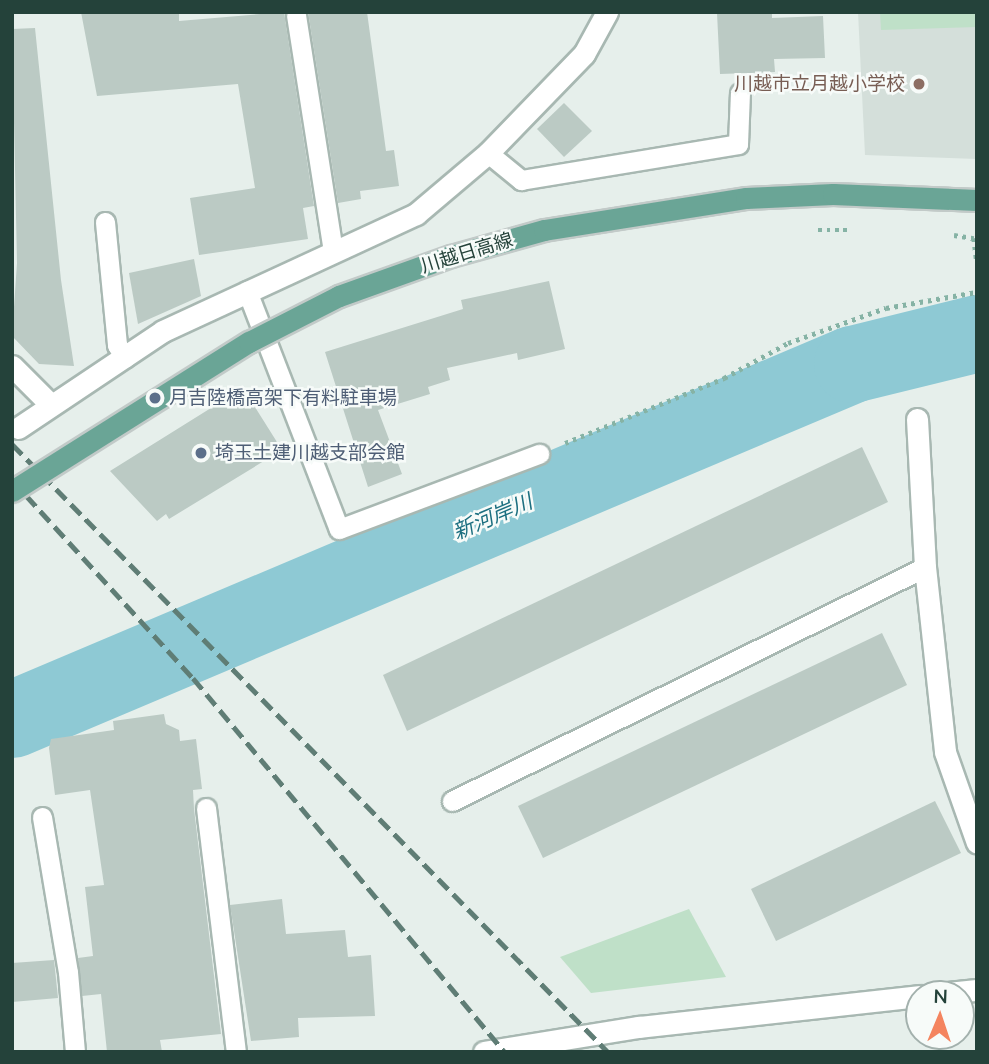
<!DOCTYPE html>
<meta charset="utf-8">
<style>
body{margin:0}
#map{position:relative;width:989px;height:1064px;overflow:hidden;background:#e6efeb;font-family:Mulish,"Noto Sans JP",sans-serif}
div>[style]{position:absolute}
.built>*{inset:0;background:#d4dfda}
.green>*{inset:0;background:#bfe0c8}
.river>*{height:77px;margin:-38.5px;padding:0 38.5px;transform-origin:38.5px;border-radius:38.5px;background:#8ec9d4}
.building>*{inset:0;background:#bbcac4}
.path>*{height:4.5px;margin-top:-2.25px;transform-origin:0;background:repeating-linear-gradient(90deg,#86b3a5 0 3.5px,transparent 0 8.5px)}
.roads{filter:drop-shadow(2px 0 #a8b8b2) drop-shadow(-2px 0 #a8b8b2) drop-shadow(0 2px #a8b8b2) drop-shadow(0 -2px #a8b8b2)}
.service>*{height:19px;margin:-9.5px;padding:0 9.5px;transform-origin:9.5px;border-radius:9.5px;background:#fff}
.minor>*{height:21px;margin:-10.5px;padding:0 10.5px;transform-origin:10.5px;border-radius:10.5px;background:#fff}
.rail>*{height:5px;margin-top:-2.5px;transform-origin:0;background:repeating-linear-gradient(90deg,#5f7d75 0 14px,transparent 0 21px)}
.bridges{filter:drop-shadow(2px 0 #c2cac8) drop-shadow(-2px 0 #c2cac8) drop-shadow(0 2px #c2cac8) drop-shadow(0 -2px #c2cac8)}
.primary-bridge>*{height:21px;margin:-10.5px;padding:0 10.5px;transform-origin:10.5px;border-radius:10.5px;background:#6aa596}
.dots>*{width:19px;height:19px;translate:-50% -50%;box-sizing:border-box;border:4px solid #f7fbf9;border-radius:50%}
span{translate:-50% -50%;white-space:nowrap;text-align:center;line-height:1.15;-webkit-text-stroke:5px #f7fbf9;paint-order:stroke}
.education-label{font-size:19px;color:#785e54}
.right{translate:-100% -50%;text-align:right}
.street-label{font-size:19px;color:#24423a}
.service-label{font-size:19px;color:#4e5e75}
.left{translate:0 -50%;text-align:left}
.water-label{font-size:21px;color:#1c6f80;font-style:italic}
.frame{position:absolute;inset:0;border:14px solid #24423a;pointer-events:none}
.north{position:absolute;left:905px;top:980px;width:70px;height:70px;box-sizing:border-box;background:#f7fbf9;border:2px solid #a3b1ad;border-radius:50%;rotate:2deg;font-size:19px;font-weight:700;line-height:28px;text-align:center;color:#24423a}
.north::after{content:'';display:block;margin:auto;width:24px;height:32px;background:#f4845f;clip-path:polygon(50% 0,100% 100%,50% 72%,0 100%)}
</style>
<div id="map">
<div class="built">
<div style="clip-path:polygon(858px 12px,977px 12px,977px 159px,865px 155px)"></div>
</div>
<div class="green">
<div style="clip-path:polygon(880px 12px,977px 12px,977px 27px,881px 30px)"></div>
<div style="clip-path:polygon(689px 909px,726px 977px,591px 993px,560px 957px)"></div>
</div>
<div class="river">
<div style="left:12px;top:719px;width:912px;rotate:-22.91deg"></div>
<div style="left:852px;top:364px;width:129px;rotate:-13.9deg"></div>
</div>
<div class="building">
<div style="clip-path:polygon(81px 12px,179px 12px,179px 21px,284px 12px,314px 206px,303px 208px,308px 239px,199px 255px,190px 198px,255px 188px,238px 84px,97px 96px)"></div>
<div style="clip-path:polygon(308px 12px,367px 12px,386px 151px,394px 150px,399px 186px,360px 191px,361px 199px,338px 203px)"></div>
<div style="clip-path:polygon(772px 12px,772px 18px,823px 16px,825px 58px,774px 59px,775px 72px,720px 74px,717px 13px)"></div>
<div style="clip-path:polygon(35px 28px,61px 280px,74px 366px,39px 364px,12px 336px,17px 263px,12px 29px)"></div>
<div style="clip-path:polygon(564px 103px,592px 131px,564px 157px,537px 129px)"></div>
<div style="clip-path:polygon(194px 259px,201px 296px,138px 324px,129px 273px)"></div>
<div style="clip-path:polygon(549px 281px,565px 349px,518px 360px,517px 353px,447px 368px,450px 380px,428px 387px,430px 394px,378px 410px,402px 474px,368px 487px,325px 352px,463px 309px,461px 300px)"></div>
<div style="clip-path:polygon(243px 388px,282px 450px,169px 519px,166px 514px,157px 521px,110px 471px)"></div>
<div style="clip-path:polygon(862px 447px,888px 502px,407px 731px,383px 675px)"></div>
<div style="clip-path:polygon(882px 633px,907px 685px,543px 858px,518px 806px)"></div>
<div style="clip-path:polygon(164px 714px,166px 724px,179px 730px,180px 741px,196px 739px,202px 789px,193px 790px,194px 809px,221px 1034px,160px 1040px,162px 1052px,107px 1052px,101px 994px,82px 996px,78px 958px,93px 956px,85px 887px,104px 885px,90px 790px,55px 795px,49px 748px,51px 739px,114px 730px,113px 721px)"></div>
<div style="clip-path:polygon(935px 801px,961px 853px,776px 941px,751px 889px)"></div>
<div style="clip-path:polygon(282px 899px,286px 934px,345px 930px,348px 957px,371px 955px,375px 1016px,298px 1018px,299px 1037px,251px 1041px,230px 905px)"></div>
<div style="clip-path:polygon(54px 960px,58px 998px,12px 1002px,12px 963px)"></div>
</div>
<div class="path">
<div style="left:818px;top:230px;width:30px"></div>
<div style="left:954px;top:235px;width:20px;rotate:9deg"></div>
<div style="left:974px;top:238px;width:25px;rotate:83deg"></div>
<div style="left:565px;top:443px;width:172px;rotate:-22.2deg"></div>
<div style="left:724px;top:378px;width:73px;rotate:-28.7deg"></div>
<div style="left:788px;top:343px;width:104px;rotate:-19.7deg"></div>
<div style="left:886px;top:308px;width:92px;rotate:-10deg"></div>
</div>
<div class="roads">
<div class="service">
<div style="left:296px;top:15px;width:239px;rotate:81.1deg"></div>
<div style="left:488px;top:153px;width:43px;rotate:39.3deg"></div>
<div style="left:521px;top:180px;width:220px;rotate:-9.4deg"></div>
<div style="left:738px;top:144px;width:51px;rotate:-87.8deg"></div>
<div style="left:105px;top:222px;width:124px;rotate:84.4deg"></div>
<div style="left:117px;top:345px;width:15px;rotate:58deg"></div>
<div style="left:247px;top:291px;width:255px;rotate:68.9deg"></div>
<div style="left:339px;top:529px;width:214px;rotate:-20.6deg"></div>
<div style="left:452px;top:801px;width:528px;rotate:-26.32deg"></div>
<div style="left:206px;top:808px;width:246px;rotate:83deg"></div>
<div style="left:42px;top:817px;width:157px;rotate:80.5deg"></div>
<div style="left:68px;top:972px;width:80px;rotate:85deg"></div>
</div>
<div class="minor">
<div style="left:12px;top:366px;width:52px;rotate:45deg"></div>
<div style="left:917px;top:419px;width:148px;rotate:86.9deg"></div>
<div style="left:925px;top:567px;width:186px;rotate:83.8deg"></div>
<div style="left:945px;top:752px;width:96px;rotate:70.6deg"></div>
<div style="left:18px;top:428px;width:174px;rotate:-33.8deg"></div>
<div style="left:163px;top:331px;width:279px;rotate:-24.8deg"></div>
<div style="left:416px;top:214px;width:94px;rotate:-40.3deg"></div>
<div style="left:488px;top:153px;width:138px;rotate:-45.9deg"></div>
<div style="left:584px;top:54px;width:48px;rotate:-61.3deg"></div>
<div style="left:938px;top:994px;width:39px;rotate:-6deg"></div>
<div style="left:484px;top:1052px;width:157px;rotate:-9.2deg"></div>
<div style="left:639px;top:1027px;width:282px;rotate:-6.3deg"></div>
</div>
</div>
<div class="rail">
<div style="left:12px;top:444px;width:851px;rotate:45.57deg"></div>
<div style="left:12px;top:480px;width:268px;rotate:47.6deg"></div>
<div style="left:193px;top:678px;width:487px;rotate:50.2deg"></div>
</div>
<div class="bridges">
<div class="primary-bridge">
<div style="left:12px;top:491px;width:280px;rotate:-32.2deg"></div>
<div style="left:249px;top:342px;width:101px;rotate:-27.1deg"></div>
<div style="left:339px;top:296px;width:119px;rotate:-19.7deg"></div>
<div style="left:451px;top:256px;width:97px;rotate:-15.6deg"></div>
<div style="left:544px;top:230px;width:205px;rotate:-9deg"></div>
<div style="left:746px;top:198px;width:87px;rotate:-2.6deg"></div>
<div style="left:833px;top:194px;width:144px;rotate:2.4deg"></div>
</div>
</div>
<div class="dots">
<div style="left:919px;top:84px;background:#8d6e63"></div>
<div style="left:155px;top:398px;background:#5c6f8a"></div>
<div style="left:201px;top:453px;background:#5c6f8a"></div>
</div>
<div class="education-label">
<span class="right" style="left:905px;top:84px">川越市立月越小学校</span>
</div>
<div class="street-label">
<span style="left:467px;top:253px;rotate:-17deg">川越日高線</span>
</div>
<div class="service-label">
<span class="left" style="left:169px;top:398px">月吉陸橋高架下有料駐車場</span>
<span class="left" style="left:215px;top:453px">埼玉土建川越支部会館</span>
</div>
<div class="water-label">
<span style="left:492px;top:516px;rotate:-23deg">新河岸川</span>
</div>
<div class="frame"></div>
<div class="north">N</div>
</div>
